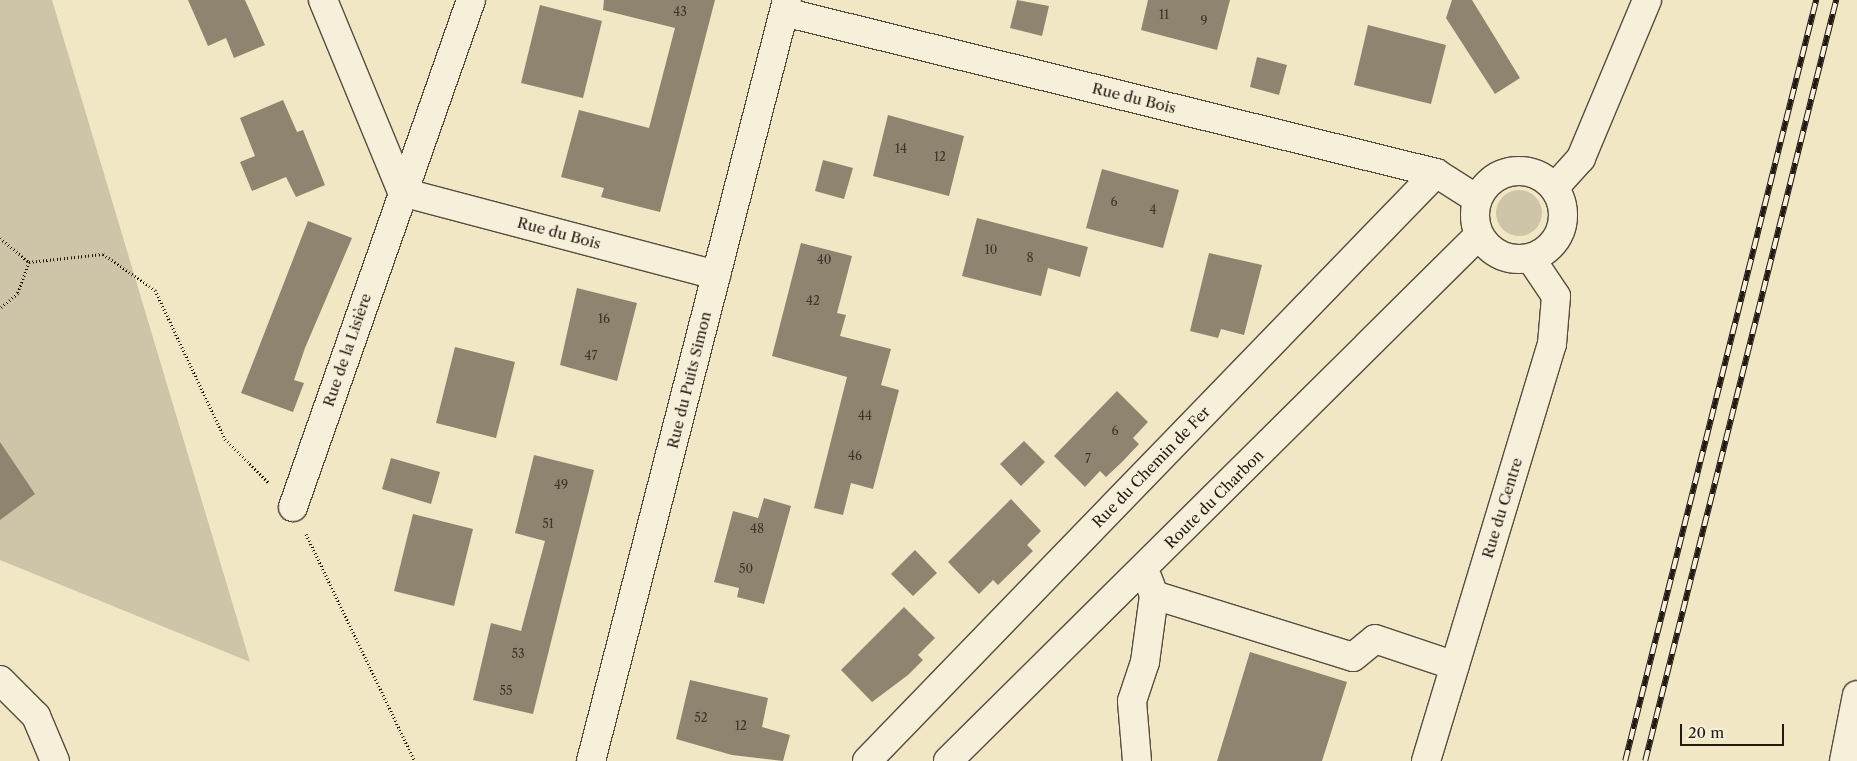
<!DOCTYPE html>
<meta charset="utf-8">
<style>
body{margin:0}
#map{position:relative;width:1857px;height:761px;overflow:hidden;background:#f1e7c5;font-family:"Libre Caslon Text",serif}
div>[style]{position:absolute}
.green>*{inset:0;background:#cec4a7}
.round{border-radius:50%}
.building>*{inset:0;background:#8e846f}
.path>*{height:3px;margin-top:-1.5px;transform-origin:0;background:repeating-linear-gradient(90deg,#231912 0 1px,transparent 0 3.5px)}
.roads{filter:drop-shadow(1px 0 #564c3f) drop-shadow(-1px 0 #564c3f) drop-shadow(0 1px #564c3f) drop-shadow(0 -1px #564c3f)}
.minor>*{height:28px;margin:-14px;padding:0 14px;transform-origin:14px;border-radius:14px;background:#f6efd9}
.minor>.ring{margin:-14px;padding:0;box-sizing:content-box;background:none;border:28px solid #f6efd9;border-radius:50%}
.rail>*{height:5.5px;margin-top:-2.75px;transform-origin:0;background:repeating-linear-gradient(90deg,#f6efd9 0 11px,#231912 0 22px);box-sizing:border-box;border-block:1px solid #231912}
span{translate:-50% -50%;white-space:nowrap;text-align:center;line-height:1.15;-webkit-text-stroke:4.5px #f6efd9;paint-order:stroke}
.number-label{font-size:12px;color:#3e3429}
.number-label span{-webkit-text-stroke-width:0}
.street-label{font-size:15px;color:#231912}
.scale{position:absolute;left:1680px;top:724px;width:104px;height:22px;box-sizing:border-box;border:2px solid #231912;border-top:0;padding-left:6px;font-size:15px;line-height:18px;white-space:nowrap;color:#231912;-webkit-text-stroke:4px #f6efd9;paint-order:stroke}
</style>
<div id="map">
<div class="green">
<div style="clip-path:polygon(0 0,52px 0,250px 662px,0 560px)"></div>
<div class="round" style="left:1496px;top:190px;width:46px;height:46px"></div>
</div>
<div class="building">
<div style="clip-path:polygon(188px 0,245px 0,265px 45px,234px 58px,226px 38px,208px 46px)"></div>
<div style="clip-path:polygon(604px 0,715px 0,660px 212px,601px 197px,604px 188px,561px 177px,579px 110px,649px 128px,675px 28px,603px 10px)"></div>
<div style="clip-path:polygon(1017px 0,1049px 6px,1042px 36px,1010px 28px)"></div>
<div style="clip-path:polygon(1148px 0,1230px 0,1217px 50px,1141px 30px)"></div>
<div style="clip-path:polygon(1452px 0,1472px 0,1520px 78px,1495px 94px,1446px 18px)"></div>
<div style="clip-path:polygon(540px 5px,602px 21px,583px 98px,521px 83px)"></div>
<div style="clip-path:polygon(1368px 25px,1446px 45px,1431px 104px,1354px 85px)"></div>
<div style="clip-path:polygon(1257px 57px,1287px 65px,1279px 95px,1250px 87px)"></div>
<div style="clip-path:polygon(283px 100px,297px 132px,303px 130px,325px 185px,296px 197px,286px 177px,252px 191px,240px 162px,255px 156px,240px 118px)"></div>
<div style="clip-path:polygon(888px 115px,964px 136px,949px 196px,873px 176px)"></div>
<div style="clip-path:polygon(823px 160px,853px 168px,844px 199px,815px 191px)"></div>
<div style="clip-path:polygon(1102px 169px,1179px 190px,1163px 248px,1086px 228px)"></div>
<div style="clip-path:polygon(977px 218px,1088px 247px,1080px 277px,1048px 268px,1041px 296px,962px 276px)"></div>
<div style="clip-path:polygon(308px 221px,352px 238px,305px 348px,294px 380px,304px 383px,293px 412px,241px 393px)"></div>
<div style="clip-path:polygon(801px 243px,852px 256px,837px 313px,846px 315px,840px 336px,891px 349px,881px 385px,899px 390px,873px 489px,851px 483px,843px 515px,814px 508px,847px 377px,772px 356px)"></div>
<div style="clip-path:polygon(1209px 253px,1262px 265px,1244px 335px,1221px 329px,1218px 338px,1190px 331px)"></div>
<div style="clip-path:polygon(577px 288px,637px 303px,617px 381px,560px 365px)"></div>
<div style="clip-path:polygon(455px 347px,515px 362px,496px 438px,436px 423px)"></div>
<div style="clip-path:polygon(1117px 391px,1148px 422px,1133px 438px,1139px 444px,1122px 462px,1106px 477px,1100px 471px,1085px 487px,1054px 456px)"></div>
<div style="clip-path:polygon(1024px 441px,1045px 462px,1021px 486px,1000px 464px)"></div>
<div style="clip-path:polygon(0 442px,35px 494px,0 520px)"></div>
<div style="clip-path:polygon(534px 455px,594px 470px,533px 714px,473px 700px,491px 623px,521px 631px,545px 541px,515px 533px)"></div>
<div style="clip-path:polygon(391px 458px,440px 472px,431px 504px,382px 489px)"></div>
<div style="clip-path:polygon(764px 498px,791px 506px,764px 604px,737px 597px,739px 588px,714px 582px,733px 511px,758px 518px)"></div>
<div style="clip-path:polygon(1011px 499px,1041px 531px,1027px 545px,1033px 551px,998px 585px,993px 580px,979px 594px,948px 562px)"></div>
<div style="clip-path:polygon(413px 514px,473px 529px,454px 606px,394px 591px)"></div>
<div style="clip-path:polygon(915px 550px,937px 573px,913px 596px,891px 574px)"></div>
<div style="clip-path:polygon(904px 607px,935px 638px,918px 655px,923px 660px,908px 675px,872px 702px,841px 670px)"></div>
<div style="clip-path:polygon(1250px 652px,1347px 682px,1322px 761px,1217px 761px)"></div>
<div style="clip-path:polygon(690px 680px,768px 698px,762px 727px,790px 735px,783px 761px,732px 755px,676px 739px)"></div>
</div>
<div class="path">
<div style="left:0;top:238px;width:38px;rotate:40deg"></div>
<div style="left:29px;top:262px;width:33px;rotate:110deg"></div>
<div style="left:18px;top:293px;width:23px;rotate:140deg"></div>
<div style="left:29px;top:262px;width:74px;rotate:-6.2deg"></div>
<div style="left:103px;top:254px;width:63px;rotate:34.7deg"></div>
<div style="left:155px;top:290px;width:165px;rotate:64.8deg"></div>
<div style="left:225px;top:439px;width:62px;rotate:45deg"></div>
<div style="left:306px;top:534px;width:252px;rotate:64.4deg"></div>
</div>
<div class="roads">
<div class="minor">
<div style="left:323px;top:0;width:208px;rotate:67.6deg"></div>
<div style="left:784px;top:12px;width:672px;rotate:13.87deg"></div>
<div style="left:1436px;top:173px;width:49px;rotate:32.4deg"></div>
<div class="ring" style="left:1475px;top:171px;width:60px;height:60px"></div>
<div style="left:1555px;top:187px;width:39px;rotate:-48deg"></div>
<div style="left:1581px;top:158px;width:171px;rotate:-67.3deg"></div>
<div style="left:402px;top:192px;width:325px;rotate:14.8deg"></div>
<div style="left:293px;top:507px;width:537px;rotate:-70.65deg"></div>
<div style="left:1154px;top:595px;width:208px;rotate:17.3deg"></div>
<div style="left:1353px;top:657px;width:28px;rotate:-39deg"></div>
<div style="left:1375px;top:639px;width:84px;rotate:18.6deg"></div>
<div style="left:0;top:680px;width:51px;rotate:45deg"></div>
<div style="left:36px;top:716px;width:49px;rotate:67.1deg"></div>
<div style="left:591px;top:761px;width:786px;rotate:-75.56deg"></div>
<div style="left:867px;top:761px;width:818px;rotate:-45.94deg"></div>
<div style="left:948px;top:761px;width:747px;rotate:-44.73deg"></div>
<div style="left:1137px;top:761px;width:60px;rotate:-94.8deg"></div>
<div style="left:1132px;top:701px;width:41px;rotate:-71.6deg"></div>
<div style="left:1145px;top:662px;width:68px;rotate:-82.3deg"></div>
<div style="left:1154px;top:595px;width:17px;rotate:-111deg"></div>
<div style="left:1426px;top:761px;width:436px;rotate:-73.2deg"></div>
<div style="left:1552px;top:344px;width:48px;rotate:-85.2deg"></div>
<div style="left:1556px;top:296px;width:45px;rotate:-124deg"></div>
<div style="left:1844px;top:761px;width:67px;rotate:-78.9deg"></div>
</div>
</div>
<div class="rail">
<div style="left:1625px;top:761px;width:785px;rotate:-75.91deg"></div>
<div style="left:1645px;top:761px;width:785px;rotate:-75.91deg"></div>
</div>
<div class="number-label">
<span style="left:680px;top:12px">43</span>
<span style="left:1164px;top:15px">11</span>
<span style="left:1204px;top:21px">9</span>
<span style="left:901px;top:149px">14</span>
<span style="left:940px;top:157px">12</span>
<span style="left:1114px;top:202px">6</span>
<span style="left:1153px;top:210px">4</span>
<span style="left:991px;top:250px">10</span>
<span style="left:1030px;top:258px">8</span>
<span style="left:824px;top:260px">40</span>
<span style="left:813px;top:301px">42</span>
<span style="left:604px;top:319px">16</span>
<span style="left:591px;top:356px">47</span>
<span style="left:865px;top:416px">44</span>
<span style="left:1115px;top:431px">6</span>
<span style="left:855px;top:456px">46</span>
<span style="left:1088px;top:459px">7</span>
<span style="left:561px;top:485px">49</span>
<span style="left:548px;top:524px">51</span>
<span style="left:757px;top:529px">48</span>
<span style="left:746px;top:569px">50</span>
<span style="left:518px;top:654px">53</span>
<span style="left:506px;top:691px">55</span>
<span style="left:701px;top:718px">52</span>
<span style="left:741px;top:726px">12</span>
</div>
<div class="street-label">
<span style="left:1134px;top:98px;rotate:14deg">Rue du Bois</span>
<span style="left:559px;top:233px;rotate:15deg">Rue du Bois</span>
<span style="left:347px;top:350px;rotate:-71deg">Rue de la Lisière</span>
<span style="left:689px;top:380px;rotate:-76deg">Rue du Puits Simon</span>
<span style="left:1151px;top:467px;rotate:-46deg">Rue du Chemin de Fer</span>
<span style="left:1214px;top:499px;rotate:-45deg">Route du Charbon</span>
<span style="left:1502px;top:508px;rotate:-73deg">Rue du Centre</span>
</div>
<div class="scale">20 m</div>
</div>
